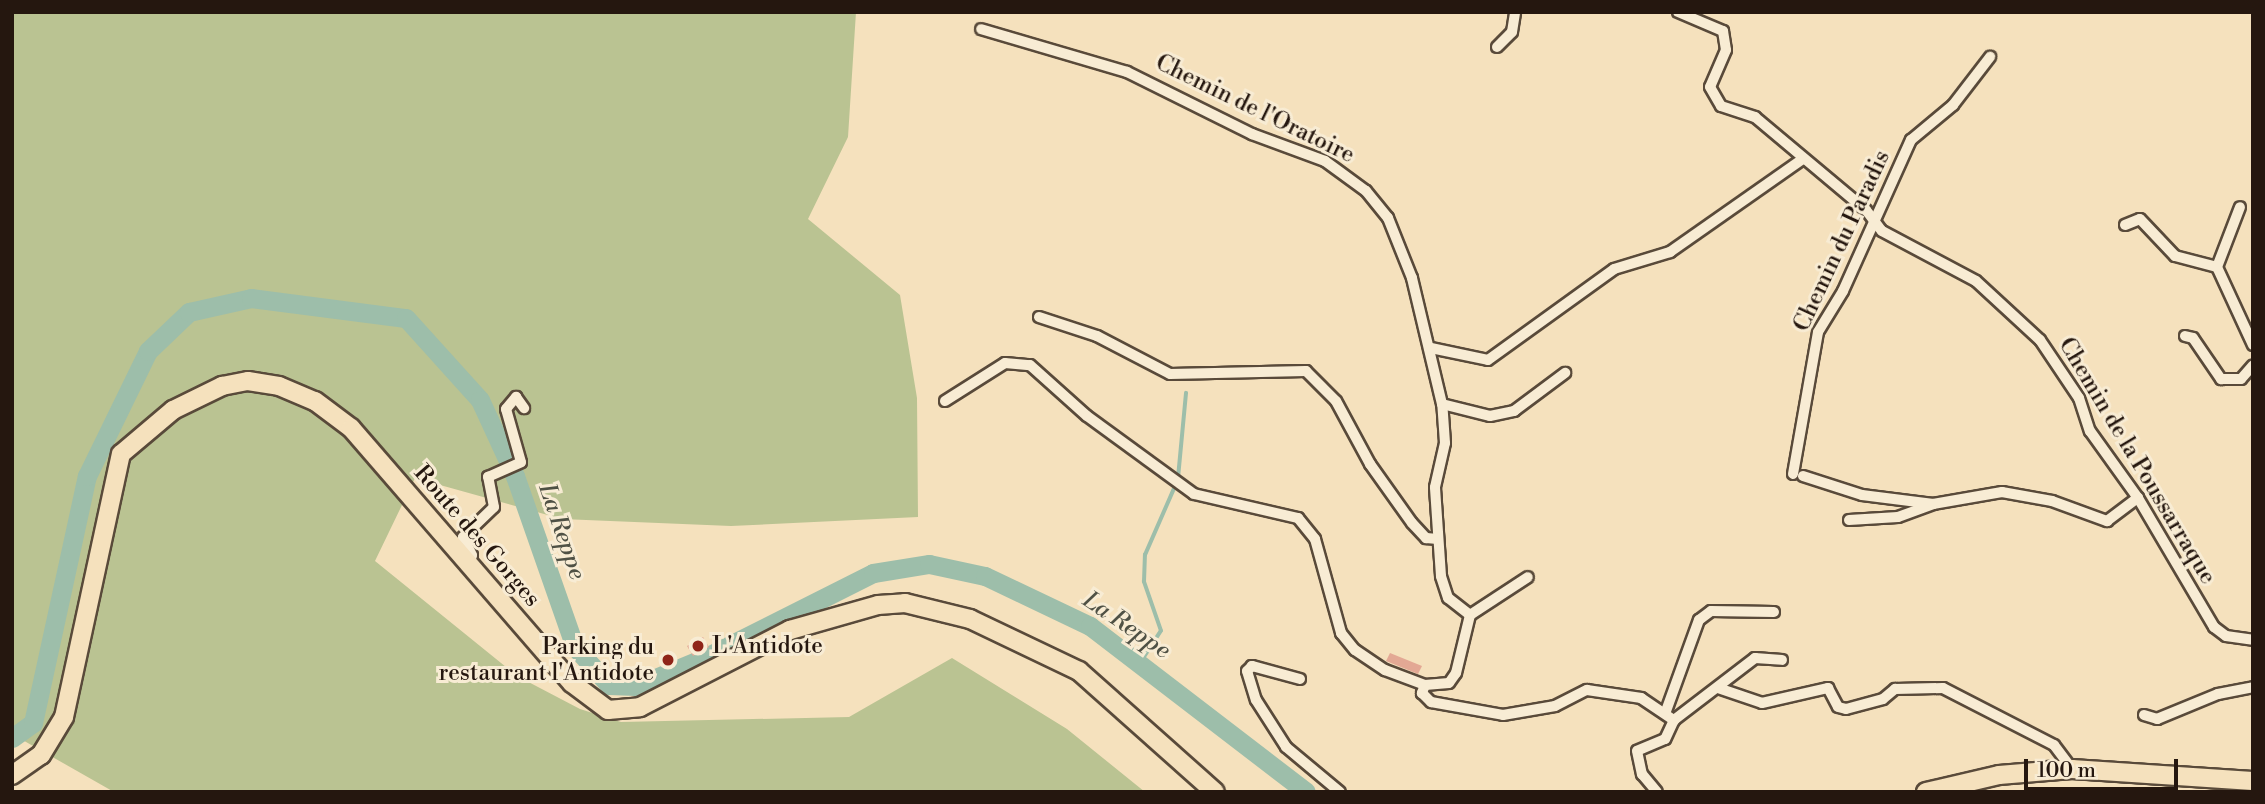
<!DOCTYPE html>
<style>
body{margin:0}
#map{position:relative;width:2265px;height:804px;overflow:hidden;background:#f5e1bd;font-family:"Libre Bodoni",serif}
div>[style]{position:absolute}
.green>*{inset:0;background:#bac392}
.stream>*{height:3.5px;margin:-1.75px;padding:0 1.75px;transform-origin:1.75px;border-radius:1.75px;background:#9dbeaa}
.river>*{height:19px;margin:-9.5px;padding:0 9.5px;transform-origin:9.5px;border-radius:9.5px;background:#9dbeaa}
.building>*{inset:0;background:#e3a894}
.roads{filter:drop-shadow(2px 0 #594a3a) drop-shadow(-2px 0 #594a3a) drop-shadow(0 2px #594a3a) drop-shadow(0 -2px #594a3a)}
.minor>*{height:10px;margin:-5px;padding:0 5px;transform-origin:5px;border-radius:5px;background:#f8ecd4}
.primary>*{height:18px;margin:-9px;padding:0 9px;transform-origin:9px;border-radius:9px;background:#f5e1bd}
.dots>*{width:19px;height:19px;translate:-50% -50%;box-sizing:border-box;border:4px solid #f8ecd4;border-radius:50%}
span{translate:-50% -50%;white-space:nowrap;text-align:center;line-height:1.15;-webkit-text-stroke:6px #f8ecd4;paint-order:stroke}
.street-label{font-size:23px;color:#25170f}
.poi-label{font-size:23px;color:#25170f}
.left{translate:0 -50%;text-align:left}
.right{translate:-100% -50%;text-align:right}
.water-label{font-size:24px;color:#4f5145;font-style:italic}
.frame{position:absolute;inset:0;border:14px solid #25170f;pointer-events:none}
.scale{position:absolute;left:2024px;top:759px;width:154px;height:32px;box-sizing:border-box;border:4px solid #25170f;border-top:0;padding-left:9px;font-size:21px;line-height:24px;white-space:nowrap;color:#25170f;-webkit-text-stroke:5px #f8ecd4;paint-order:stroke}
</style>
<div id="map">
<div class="green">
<div style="clip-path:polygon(12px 12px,856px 12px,848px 137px,808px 219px,900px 295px,917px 398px,918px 517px,731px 526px,562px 519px,415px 478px,375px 561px,517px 676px,580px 709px,621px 722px,849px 717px,952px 658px,1067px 729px,1145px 792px,114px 792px,12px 734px)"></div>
</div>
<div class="stream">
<div style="left:1178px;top:478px;width:85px;rotate:-84.6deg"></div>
<div style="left:1140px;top:663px;width:38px;rotate:-57deg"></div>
<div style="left:1161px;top:631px;width:52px;rotate:-109.1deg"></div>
<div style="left:1144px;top:582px;width:27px;rotate:-88deg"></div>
<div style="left:1145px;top:555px;width:77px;rotate:-66.4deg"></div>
</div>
<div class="river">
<div style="left:12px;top:738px;width:26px;rotate:-36deg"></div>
<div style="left:33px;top:723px;width:253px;rotate:-77.7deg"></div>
<div style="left:87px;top:476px;width:139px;rotate:-64deg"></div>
<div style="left:148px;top:351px;width:57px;rotate:-43.6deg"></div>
<div style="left:189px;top:312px;width:64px;rotate:-12.7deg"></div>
<div style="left:251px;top:298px;width:156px;rotate:7.4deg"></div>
<div style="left:406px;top:318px;width:110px;rotate:47.9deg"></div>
<div style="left:480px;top:400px;width:84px;rotate:65.3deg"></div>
<div style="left:515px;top:476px;width:181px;rotate:70.7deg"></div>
<div style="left:575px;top:647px;width:51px;rotate:48.2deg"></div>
<div style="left:609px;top:685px;width:27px;rotate:2deg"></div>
<div style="left:636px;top:686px;width:76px;rotate:-22.5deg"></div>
<div style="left:706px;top:657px;width:187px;rotate:-26.7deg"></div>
<div style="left:873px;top:573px;width:57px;rotate:-9.1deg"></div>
<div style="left:929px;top:564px;width:57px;rotate:12.1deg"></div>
<div style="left:985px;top:576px;width:116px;rotate:25.5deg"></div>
<div style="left:1090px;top:626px;width:272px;rotate:37.5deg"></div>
</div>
<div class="building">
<div style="clip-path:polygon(703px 637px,709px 647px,693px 656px,687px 646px)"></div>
<div style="clip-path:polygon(1390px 653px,1422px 666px,1418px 674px,1386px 661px)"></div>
</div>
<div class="roads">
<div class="minor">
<div style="left:1678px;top:12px;width:49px;rotate:22.9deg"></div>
<div style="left:1723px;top:31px;width:19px;rotate:81deg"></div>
<div style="left:1726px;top:50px;width:40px;rotate:113.4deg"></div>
<div style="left:1710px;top:87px;width:22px;rotate:60deg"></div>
<div style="left:1721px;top:106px;width:36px;rotate:18deg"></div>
<div style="left:1755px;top:117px;width:145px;rotate:40deg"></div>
<div style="left:1866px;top:210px;width:26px;rotate:53deg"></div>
<div style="left:1882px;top:231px;width:106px;rotate:28deg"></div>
<div style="left:1976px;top:281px;width:87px;rotate:42.7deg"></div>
<div style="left:2040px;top:340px;width:70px;rotate:56.1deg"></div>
<div style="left:2079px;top:398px;width:35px;rotate:72deg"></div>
<div style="left:2090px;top:431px;width:82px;rotate:54.4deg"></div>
<div style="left:2138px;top:498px;width:150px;rotate:59.5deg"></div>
<div style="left:2214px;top:627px;width:15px;rotate:37deg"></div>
<div style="left:2226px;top:636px;width:27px;rotate:8deg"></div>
<div style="left:1497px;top:47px;width:21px;rotate:-45deg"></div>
<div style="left:1512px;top:32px;width:20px;rotate:-81deg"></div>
<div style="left:2125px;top:225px;width:16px;rotate:-22deg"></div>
<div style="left:2140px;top:219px;width:51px;rotate:46.6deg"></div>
<div style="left:2175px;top:256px;width:43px;rotate:14.7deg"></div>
<div style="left:2217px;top:267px;width:86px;rotate:65.2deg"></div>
<div style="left:2217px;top:267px;width:64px;rotate:-69deg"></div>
<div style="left:1039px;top:317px;width:61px;rotate:18.1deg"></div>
<div style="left:1097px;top:336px;width:82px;rotate:27.5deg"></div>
<div style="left:1170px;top:374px;width:136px;rotate:-1.3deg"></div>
<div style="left:1306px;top:371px;width:42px;rotate:45deg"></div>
<div style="left:1336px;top:401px;width:72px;rotate:61.6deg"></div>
<div style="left:1370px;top:464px;width:72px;rotate:54.6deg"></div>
<div style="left:1412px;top:523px;width:21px;rotate:47deg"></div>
<div style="left:1426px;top:538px;width:12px;rotate:5deg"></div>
<div style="left:2185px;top:336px;width:8px;rotate:14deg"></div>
<div style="left:2193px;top:338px;width:50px;rotate:55.7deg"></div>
<div style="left:2221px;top:379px;width:20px"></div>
<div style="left:2241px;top:379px;width:18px;rotate:-49deg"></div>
<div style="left:1431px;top:348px;width:58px;rotate:11.9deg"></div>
<div style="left:1488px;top:360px;width:155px;rotate:-35.8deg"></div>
<div style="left:1614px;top:269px;width:59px;rotate:-16.9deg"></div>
<div style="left:1670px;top:252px;width:162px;rotate:-35deg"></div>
<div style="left:945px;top:401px;width:71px;rotate:-32.3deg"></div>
<div style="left:1005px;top:363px;width:25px;rotate:5deg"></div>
<div style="left:1030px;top:365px;width:76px;rotate:41.8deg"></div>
<div style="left:1087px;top:416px;width:132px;rotate:36.1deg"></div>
<div style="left:1194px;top:494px;width:107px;rotate:13deg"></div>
<div style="left:1298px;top:518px;width:27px;rotate:51deg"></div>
<div style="left:1315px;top:539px;width:98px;rotate:74.5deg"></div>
<div style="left:1341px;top:633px;width:22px;rotate:51deg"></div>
<div style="left:1355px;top:650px;width:36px;rotate:34deg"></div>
<div style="left:1385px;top:670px;width:43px;rotate:20.6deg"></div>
<div style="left:1425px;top:685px;width:24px;rotate:-5deg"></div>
<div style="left:1449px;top:683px;width:12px;rotate:-55deg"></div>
<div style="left:1456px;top:673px;width:60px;rotate:-76.4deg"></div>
<div style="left:1470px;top:615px;width:28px;rotate:-142deg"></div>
<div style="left:1448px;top:598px;width:23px;rotate:-108deg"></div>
<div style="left:1441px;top:576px;width:89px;rotate:-93.9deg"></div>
<div style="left:1435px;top:487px;width:45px;rotate:-77.2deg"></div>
<div style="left:1445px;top:443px;width:39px;rotate:-94deg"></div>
<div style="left:1442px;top:404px;width:130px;rotate:-103.4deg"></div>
<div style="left:1412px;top:278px;width:65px;rotate:-111.8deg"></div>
<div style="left:1388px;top:218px;width:35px;rotate:-129deg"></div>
<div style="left:1366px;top:191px;width:51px;rotate:-143.8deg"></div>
<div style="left:1325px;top:161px;width:78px;rotate:-159.7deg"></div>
<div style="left:1252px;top:134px;width:140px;rotate:-153.6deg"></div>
<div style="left:1127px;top:72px;width:152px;rotate:-163.6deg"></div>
<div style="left:1442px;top:404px;width:49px;rotate:14deg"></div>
<div style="left:1490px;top:416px;width:25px;rotate:-12deg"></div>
<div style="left:1514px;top:411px;width:64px;rotate:-36.7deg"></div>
<div style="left:1793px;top:474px;width:144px;rotate:-80deg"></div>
<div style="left:1818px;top:332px;width:48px;rotate:-58.6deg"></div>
<div style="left:1843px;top:291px;width:166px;rotate:-65.8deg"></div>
<div style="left:1911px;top:140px;width:55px;rotate:-39.8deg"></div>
<div style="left:1953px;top:105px;width:61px;rotate:-52.4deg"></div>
<div style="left:1803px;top:476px;width:62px;rotate:17.9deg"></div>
<div style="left:1862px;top:495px;width:72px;rotate:7.2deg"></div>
<div style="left:1933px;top:504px;width:70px;rotate:-9.9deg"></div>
<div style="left:2002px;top:492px;width:51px;rotate:10.2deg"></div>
<div style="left:2052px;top:501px;width:59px;rotate:20deg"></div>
<div style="left:2107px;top:521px;width:39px;rotate:-37deg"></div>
<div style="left:1849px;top:520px;width:49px;rotate:-3.5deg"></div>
<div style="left:1898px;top:517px;width:37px;rotate:-20deg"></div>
<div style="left:469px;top:565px;width:10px;rotate:-73deg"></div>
<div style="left:472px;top:555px;width:20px;rotate:-117deg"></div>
<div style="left:463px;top:537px;width:43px;rotate:-44.1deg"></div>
<div style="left:494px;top:507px;width:31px;rotate:-101deg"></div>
<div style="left:488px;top:477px;width:36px;rotate:-24deg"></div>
<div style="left:521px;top:462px;width:55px;rotate:-105.8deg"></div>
<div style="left:506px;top:409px;width:16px;rotate:-50deg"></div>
<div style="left:516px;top:397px;width:14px;rotate:54deg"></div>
<div style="left:1470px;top:615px;width:69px;rotate:-33.2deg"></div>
<div style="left:1300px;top:679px;width:50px;rotate:-164.8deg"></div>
<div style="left:1252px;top:666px;width:7px;rotate:135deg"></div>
<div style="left:1247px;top:671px;width:30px;rotate:73deg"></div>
<div style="left:1256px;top:700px;width:56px;rotate:57.4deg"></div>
<div style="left:1286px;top:747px;width:70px;rotate:39.8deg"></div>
<div style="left:1425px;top:685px;width:9px;rotate:111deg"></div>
<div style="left:1422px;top:693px;width:13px;rotate:45deg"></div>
<div style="left:1431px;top:702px;width:73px;rotate:10.2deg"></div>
<div style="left:1503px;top:715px;width:53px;rotate:-9.8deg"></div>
<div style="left:1555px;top:706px;width:36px;rotate:-27deg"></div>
<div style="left:1587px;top:690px;width:55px;rotate:8.4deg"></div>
<div style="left:1641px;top:698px;width:40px;rotate:34deg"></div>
<div style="left:1674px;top:720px;width:21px;rotate:115deg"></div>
<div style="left:1665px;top:739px;width:30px;rotate:157deg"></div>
<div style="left:1637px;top:751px;width:24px;rotate:78deg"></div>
<div style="left:1642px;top:774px;width:23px;rotate:50deg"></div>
<div style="left:1718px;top:688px;width:46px;rotate:18.8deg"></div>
<div style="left:1762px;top:703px;width:68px;rotate:-12.8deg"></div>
<div style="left:1828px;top:688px;width:21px;rotate:62deg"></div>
<div style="left:1838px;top:707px;width:8px;rotate:14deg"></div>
<div style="left:1846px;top:709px;width:38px;rotate:-15deg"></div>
<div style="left:1883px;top:699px;width:16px;rotate:-40deg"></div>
<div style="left:1895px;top:689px;width:48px;rotate:-1.2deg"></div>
<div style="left:1943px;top:688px;width:125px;rotate:27.2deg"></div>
<div style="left:2054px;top:745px;width:30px;rotate:53deg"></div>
<div style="left:1666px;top:711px;width:97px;rotate:-70.1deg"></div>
<div style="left:1699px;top:620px;width:15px;rotate:-37deg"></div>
<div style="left:1711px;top:611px;width:63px;rotate:0.9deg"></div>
<div style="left:2144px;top:715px;width:14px;rotate:17deg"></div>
<div style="left:2157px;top:719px;width:66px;rotate:-22.3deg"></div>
<div style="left:2218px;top:694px;width:36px;rotate:-11deg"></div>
<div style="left:1674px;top:720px;width:102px;rotate:-37.4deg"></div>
<div style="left:1755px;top:658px;width:27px;rotate:4deg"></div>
</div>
<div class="primary">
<div style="left:12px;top:775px;width:35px;rotate:-35deg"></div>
<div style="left:41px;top:755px;width:44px;rotate:-58.8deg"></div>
<div style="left:64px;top:717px;width:269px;rotate:-77.8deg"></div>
<div style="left:121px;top:454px;width:68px;rotate:-40.2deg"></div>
<div style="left:173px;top:410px;width:55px;rotate:-26.1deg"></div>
<div style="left:222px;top:386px;width:26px;rotate:-11deg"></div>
<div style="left:248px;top:381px;width:31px;rotate:9deg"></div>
<div style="left:279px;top:386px;width:39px;rotate:23deg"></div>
<div style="left:315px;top:401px;width:45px;rotate:36.9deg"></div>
<div style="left:351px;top:428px;width:337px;rotate:49.1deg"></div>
<div style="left:572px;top:683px;width:45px;rotate:36.9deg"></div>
<div style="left:608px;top:710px;width:32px;rotate:-5deg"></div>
<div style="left:640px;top:707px;width:169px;rotate:-27.2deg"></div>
<div style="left:790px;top:630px;width:91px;rotate:-15.9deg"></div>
<div style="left:878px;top:605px;width:27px;rotate:-4deg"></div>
<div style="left:905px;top:603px;width:67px;rotate:13.8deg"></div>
<div style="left:970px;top:619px;width:121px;rotate:25.5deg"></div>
<div style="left:1079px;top:671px;width:182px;rotate:41.7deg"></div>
<div style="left:1926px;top:792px;width:75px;rotate:-13.1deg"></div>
<div style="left:1999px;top:775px;width:73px;rotate:-4.7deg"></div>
<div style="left:2072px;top:769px;width:181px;rotate:3.8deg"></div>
</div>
</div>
<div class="dots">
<div style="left:698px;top:646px;background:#8f2418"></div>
<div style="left:668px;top:660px;background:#8f2418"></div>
</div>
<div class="street-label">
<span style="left:1255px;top:109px;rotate:26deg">Chemin de l'Oratoire</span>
<span style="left:1842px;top:241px;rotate:-65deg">Chemin du Paradis</span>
<span style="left:2137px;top:461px;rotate:59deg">Chemin de la Poussarraque</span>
<span style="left:477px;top:536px;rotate:49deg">Route des Gorges</span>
</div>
<div class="poi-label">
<span class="left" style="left:712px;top:646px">L'Antidote</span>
<span class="right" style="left:654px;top:660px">Parking du<br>restaurant l'Antidote</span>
</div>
<div class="water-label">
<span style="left:561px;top:532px;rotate:71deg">La Reppe</span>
<span style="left:1126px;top:626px;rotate:34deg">La Reppe</span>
</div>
<div class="frame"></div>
<div class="scale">100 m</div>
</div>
